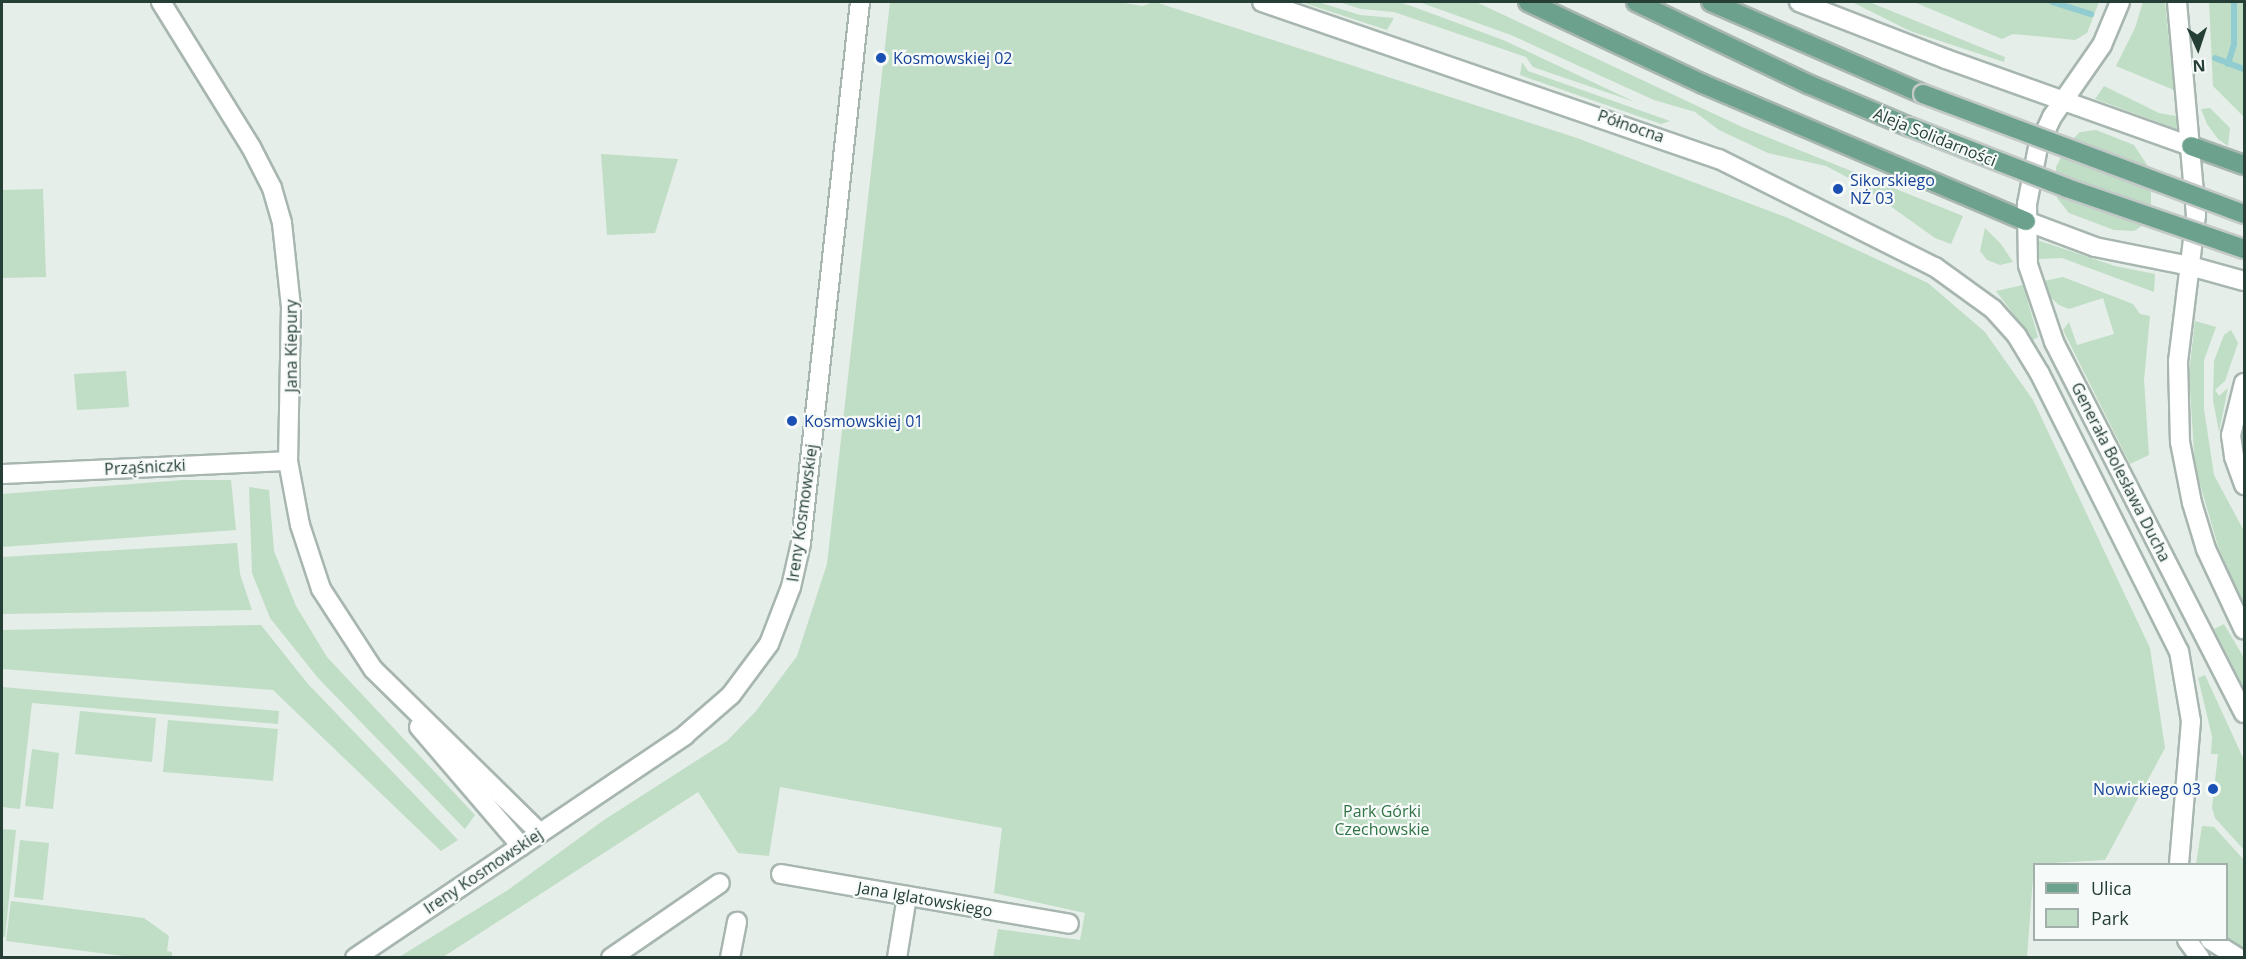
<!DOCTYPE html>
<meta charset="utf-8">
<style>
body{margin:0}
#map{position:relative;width:2246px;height:959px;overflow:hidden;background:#e5eee9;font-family:"Open Sans",sans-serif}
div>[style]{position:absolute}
.green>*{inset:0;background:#c0ddc5}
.stream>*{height:6px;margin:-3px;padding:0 3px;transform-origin:3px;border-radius:3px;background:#91ccd0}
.roads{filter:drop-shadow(2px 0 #a8b6b0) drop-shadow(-2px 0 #a8b6b0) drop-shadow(0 2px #a8b6b0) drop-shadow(0 -2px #a8b6b0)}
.minor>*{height:18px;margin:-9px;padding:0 9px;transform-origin:9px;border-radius:9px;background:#fff}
.tertiary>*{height:18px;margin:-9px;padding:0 9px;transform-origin:9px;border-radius:9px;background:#fff}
.secondary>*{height:18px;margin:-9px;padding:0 9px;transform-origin:9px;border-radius:9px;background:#fff}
.primary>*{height:18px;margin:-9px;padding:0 9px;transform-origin:9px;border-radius:9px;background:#6ca18e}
.bridges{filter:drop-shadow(2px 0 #c2c9c7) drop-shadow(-2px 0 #c2c9c7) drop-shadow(0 2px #c2c9c7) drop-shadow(0 -2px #c2c9c7)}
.primary-bridge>*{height:18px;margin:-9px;padding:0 9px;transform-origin:9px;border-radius:9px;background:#6ca18e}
.dots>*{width:16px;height:16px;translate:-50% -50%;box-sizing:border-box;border:3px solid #f6faf8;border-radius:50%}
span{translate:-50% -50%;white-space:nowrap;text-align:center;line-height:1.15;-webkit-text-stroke:4.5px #f6faf8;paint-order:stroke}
.transit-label{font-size:16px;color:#164399}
.left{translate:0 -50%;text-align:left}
.right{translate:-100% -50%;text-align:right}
.street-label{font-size:16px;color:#253f36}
.park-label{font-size:16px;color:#317445}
.frame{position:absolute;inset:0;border:3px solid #253f36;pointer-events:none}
.legend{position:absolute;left:2033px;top:863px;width:195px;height:78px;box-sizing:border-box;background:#f6faf8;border:2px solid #a2afaa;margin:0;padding:8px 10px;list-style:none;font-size:18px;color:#253f36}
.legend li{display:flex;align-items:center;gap:12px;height:30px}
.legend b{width:30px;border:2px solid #a2afaa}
.north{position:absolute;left:2168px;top:18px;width:60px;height:60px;-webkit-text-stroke:4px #f6faf8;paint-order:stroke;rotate:177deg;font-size:16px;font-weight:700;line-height:24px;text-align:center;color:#253f36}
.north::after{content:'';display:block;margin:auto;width:21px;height:27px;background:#253f36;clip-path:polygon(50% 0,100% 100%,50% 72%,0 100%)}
</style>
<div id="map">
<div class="green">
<div style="clip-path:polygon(890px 2px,1119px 2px,1142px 6px,1155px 2px,1577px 138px,1788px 218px,1928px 283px,1985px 332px,2033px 400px,2150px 648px,2165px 748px,2105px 860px,2034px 864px,2027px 957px,993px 958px,998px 929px,1080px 940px,1085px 913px,994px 893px,1002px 828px,780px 787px,769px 856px,738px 853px,698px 792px,443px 957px,399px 957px,508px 890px,604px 820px,727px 741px,756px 711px,797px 656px,827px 564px)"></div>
<div style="clip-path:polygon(1301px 2px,1318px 2px,1360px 15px,1394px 18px,1387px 30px)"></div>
<div style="clip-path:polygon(1339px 2px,1399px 2px,1414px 7px,1503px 40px,1635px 102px,1533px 67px,1526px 57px,1394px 12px,1361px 9px)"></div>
<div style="clip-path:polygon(1419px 2px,1476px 2px,1742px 127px,1963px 216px,1951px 244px,1935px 238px,1858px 183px,1826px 166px,1768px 153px,1719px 130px,1695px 112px,1654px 100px,1511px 35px)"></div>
<div style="clip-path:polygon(1852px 2px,1869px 2px,2005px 57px,2004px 62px,1910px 31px)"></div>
<div style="clip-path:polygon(1914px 2px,2099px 2px,2087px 33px,2075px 40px,2013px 34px,2002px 39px)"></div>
<div style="clip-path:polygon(2143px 2px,2165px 2px,2174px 90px,2116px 66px,2135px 28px)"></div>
<div style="clip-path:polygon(2209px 2px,2244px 2px,2244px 117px,2213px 86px)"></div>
<div style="clip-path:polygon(1522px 62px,1528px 71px,1670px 121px,1661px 124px,1520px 75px)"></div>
<div style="clip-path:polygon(2104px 86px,2159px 113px,2176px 116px,2177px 129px,2095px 99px)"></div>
<div style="clip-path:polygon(2210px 108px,2230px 128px,2228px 146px,2218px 139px,2207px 124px,2201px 109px)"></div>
<div style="clip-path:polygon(2096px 130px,2134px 145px,2151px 171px,2151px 206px,2145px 224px,2134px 231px,2114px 230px,2069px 213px,2057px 198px,2056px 167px,2068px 144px,2080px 132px)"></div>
<div style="clip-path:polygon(601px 154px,678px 159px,655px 233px,607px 235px)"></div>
<div style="clip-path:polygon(43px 189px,46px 277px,2px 278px,2px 190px)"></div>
<div style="clip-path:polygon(1985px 228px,2001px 244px,2013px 262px,2000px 265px,1987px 260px,1980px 251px)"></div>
<div style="clip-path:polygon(2037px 240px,2115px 266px,2155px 274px,2154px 292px,2062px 258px,2039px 259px)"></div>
<div style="clip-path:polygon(2063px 277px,2133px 304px,2140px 314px,2150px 316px,2144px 380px,2149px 455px,2130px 464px,2063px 330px,2069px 322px,2077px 345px,2114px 334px,2103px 298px,2069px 309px,2059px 305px,2050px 297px,2044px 281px)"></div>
<div style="clip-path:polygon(2023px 285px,2038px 337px,2033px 340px,1996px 291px)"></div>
<div style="clip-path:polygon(2195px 321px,2216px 327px,2204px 360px,2204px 409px,2214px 475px,2244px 531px,2244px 605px,2218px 546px,2195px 467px,2189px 373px)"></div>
<div style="clip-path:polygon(2231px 330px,2238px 343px,2225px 381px,2215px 390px,2219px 396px,2228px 388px,2219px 432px,2213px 400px,2214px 361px,2224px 335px)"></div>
<div style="clip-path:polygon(126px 371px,129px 407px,77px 410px,74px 374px)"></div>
<div style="clip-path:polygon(183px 480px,231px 480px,236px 530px,2px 547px,2px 494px)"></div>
<div style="clip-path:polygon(249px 487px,269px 490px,274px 551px,296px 606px,327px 657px,475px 815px,465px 829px,318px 678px,270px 618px,252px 573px)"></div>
<div style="clip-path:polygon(237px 543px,240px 574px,252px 610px,2px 614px,2px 557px)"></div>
<div style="clip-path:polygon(2224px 624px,2244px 658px,2244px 688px,2214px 629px)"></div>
<div style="clip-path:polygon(261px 625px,308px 684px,458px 840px,441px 851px,273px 690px,2px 669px,2px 630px)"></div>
<div style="clip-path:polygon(2205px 675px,2244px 760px,2244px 850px,2215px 818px,2212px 808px,2218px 754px,2211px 754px,2212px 736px,2198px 678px)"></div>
<div style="clip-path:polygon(2px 687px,279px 711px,278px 724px,32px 703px,20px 809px,2px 807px)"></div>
<div style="clip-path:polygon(80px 711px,156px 718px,152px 762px,75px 754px)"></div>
<div style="clip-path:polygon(168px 720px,278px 729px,273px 781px,163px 772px)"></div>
<div style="clip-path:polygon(32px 749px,59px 753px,53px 809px,25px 806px)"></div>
<div style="clip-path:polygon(2202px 826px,2214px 827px,2244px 860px,2244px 951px,2223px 940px,2226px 940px,2226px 864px,2196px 864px)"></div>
<div style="clip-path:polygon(2px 829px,16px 830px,5px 937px,2px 937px)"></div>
<div style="clip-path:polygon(20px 840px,49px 843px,43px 900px,14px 897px)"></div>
<div style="clip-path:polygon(11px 901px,144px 918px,169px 936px,167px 951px,172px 952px,172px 957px,131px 957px,6px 941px)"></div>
</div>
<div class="stream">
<div style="left:2052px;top:2px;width:41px;rotate:17.1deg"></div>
<div style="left:2215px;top:58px;width:31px;rotate:21deg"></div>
<div style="left:2228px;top:64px;width:21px;rotate:-73deg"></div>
<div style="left:2234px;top:44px;width:42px;rotate:-90deg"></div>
</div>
<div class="roads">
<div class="minor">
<div style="left:161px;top:2px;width:171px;rotate:58.2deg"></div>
<div style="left:251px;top:147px;width:46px;rotate:62.9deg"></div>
<div style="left:272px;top:188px;width:36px;rotate:74deg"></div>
<div style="left:282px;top:223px;width:84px;rotate:83.9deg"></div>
<div style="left:291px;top:307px;width:154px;rotate:91.1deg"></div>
<div style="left:288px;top:461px;width:65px;rotate:79.4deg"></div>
<div style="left:300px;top:525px;width:67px;rotate:71.8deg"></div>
<div style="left:321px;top:589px;width:95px;rotate:57deg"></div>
<div style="left:373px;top:669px;width:234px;rotate:44.5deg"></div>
<div style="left:2244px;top:383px;width:54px;rotate:104deg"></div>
<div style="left:2231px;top:435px;width:22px;rotate:82deg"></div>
<div style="left:2234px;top:457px;width:30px;rotate:70deg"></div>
<div style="left:2px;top:474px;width:286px;rotate:-2.6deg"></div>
<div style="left:419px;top:727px;width:157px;rotate:49.4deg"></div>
<div style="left:781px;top:874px;width:292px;rotate:9.8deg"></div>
<div style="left:611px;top:958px;width:132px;rotate:-34.5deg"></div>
<div style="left:730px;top:958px;width:37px;rotate:-79deg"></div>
<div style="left:897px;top:958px;width:63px;rotate:-80.8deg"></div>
</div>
<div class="tertiary">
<div style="left:1262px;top:2px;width:483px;rotate:19deg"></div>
<div style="left:1719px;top:159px;width:241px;rotate:26.6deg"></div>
<div style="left:1935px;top:267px;width:72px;rotate:35.9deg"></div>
<div style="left:1993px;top:309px;width:36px;rotate:48deg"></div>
<div style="left:2017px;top:336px;width:44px;rotate:58.8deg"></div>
<div style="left:2040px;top:374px;width:310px;rotate:63.4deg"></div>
<div style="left:2179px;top:651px;width:71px;rotate:80.3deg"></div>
<div style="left:2191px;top:721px;width:144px;rotate:94.8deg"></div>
<div style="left:2187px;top:940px;width:22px;rotate:54deg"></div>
<div style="left:2210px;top:940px;width:34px;rotate:32deg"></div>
<div style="left:355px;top:958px;width:398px;rotate:-34deg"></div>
<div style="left:685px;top:735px;width:61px;rotate:-41deg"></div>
<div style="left:731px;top:695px;width:64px;rotate:-53.3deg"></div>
<div style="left:769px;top:644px;width:61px;rotate:-68.9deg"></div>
<div style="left:791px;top:587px;width:45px;rotate:-77.2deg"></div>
<div style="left:801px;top:543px;width:544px;rotate:-83.78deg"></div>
</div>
<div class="secondary">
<div style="left:1799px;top:2px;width:158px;rotate:21.2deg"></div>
<div style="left:1946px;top:59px;width:260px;rotate:19.6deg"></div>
<div style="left:2120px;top:2px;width:47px;rotate:112.7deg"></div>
<div style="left:2102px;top:45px;width:88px;rotate:124.8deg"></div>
<div style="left:2052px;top:117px;width:33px;rotate:115deg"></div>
<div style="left:2038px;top:147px;width:58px;rotate:100.9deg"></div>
<div style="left:2027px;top:204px;width:61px;rotate:89.1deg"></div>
<div style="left:2028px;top:265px;width:81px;rotate:71.3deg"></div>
<div style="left:2054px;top:342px;width:417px;rotate:62.9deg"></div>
<div style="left:2177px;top:2px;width:214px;rotate:84.9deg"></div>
<div style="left:2196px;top:215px;width:147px;rotate:97deg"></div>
<div style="left:2178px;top:361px;width:81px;rotate:88.6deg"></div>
<div style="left:2180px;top:442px;width:62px;rotate:78.9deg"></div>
<div style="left:2192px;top:503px;width:48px;rotate:73.1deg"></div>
<div style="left:2206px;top:549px;width:89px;rotate:64.9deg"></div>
<div style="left:2026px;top:221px;width:74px;rotate:20.6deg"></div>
<div style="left:2095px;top:247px;width:97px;rotate:11.3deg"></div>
<div style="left:2190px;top:266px;width:56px;rotate:15.5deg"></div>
</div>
<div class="primary">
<div style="left:1528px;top:2px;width:193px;rotate:25.1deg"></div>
<div style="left:1703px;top:84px;width:351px;rotate:23deg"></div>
<div style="left:1636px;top:2px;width:191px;rotate:25.5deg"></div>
<div style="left:1808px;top:84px;width:111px;rotate:22.9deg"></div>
<div style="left:1711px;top:2px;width:231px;rotate:23.5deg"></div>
<div style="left:2191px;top:146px;width:56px;rotate:19.7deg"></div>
</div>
</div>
<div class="bridges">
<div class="primary-bridge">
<div style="left:1923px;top:94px;width:343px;rotate:20.5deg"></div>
<div style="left:1910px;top:127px;width:168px;rotate:21.2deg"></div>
<div style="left:2067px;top:188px;width:187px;rotate:19deg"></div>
</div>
</div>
<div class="dots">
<div style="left:881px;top:58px;background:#1a4fb4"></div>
<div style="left:1838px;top:189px;background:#1a4fb4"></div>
<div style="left:792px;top:421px;background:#1a4fb4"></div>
<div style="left:2213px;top:789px;background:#1a4fb4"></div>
</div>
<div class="transit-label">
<span class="left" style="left:893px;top:58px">Kosmowskiej 02</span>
<span class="left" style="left:1850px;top:189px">Sikorskiego<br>NŻ 03</span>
<span class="left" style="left:804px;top:421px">Kosmowskiej 01</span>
<span class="right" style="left:2201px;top:789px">Nowickiego 03</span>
</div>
<div class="street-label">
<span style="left:1631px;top:126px;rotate:19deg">Północna</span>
<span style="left:1935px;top:137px;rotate:22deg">Aleja Solidarności</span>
<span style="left:291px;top:346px;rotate:-90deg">Jana Kiepury</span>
<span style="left:145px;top:467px;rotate:-3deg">Prząśniczki</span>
<span style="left:2121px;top:472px;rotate:63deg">Generała Bolesława Ducha</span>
<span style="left:802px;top:513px;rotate:-82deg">Ireny Kosmowskiej</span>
<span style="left:483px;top:871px;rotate:-34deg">Ireny Kosmowskiej</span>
<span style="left:925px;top:899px;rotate:10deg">Jana Iglatowskiego</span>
</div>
<div class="park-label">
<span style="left:1382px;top:820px">Park Górki<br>Czechowskie</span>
</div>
<div class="frame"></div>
<ul class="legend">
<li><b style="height:8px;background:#6ca18e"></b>Ulica</li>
<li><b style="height:16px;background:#c0ddc5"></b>Park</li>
</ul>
<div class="north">N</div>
</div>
